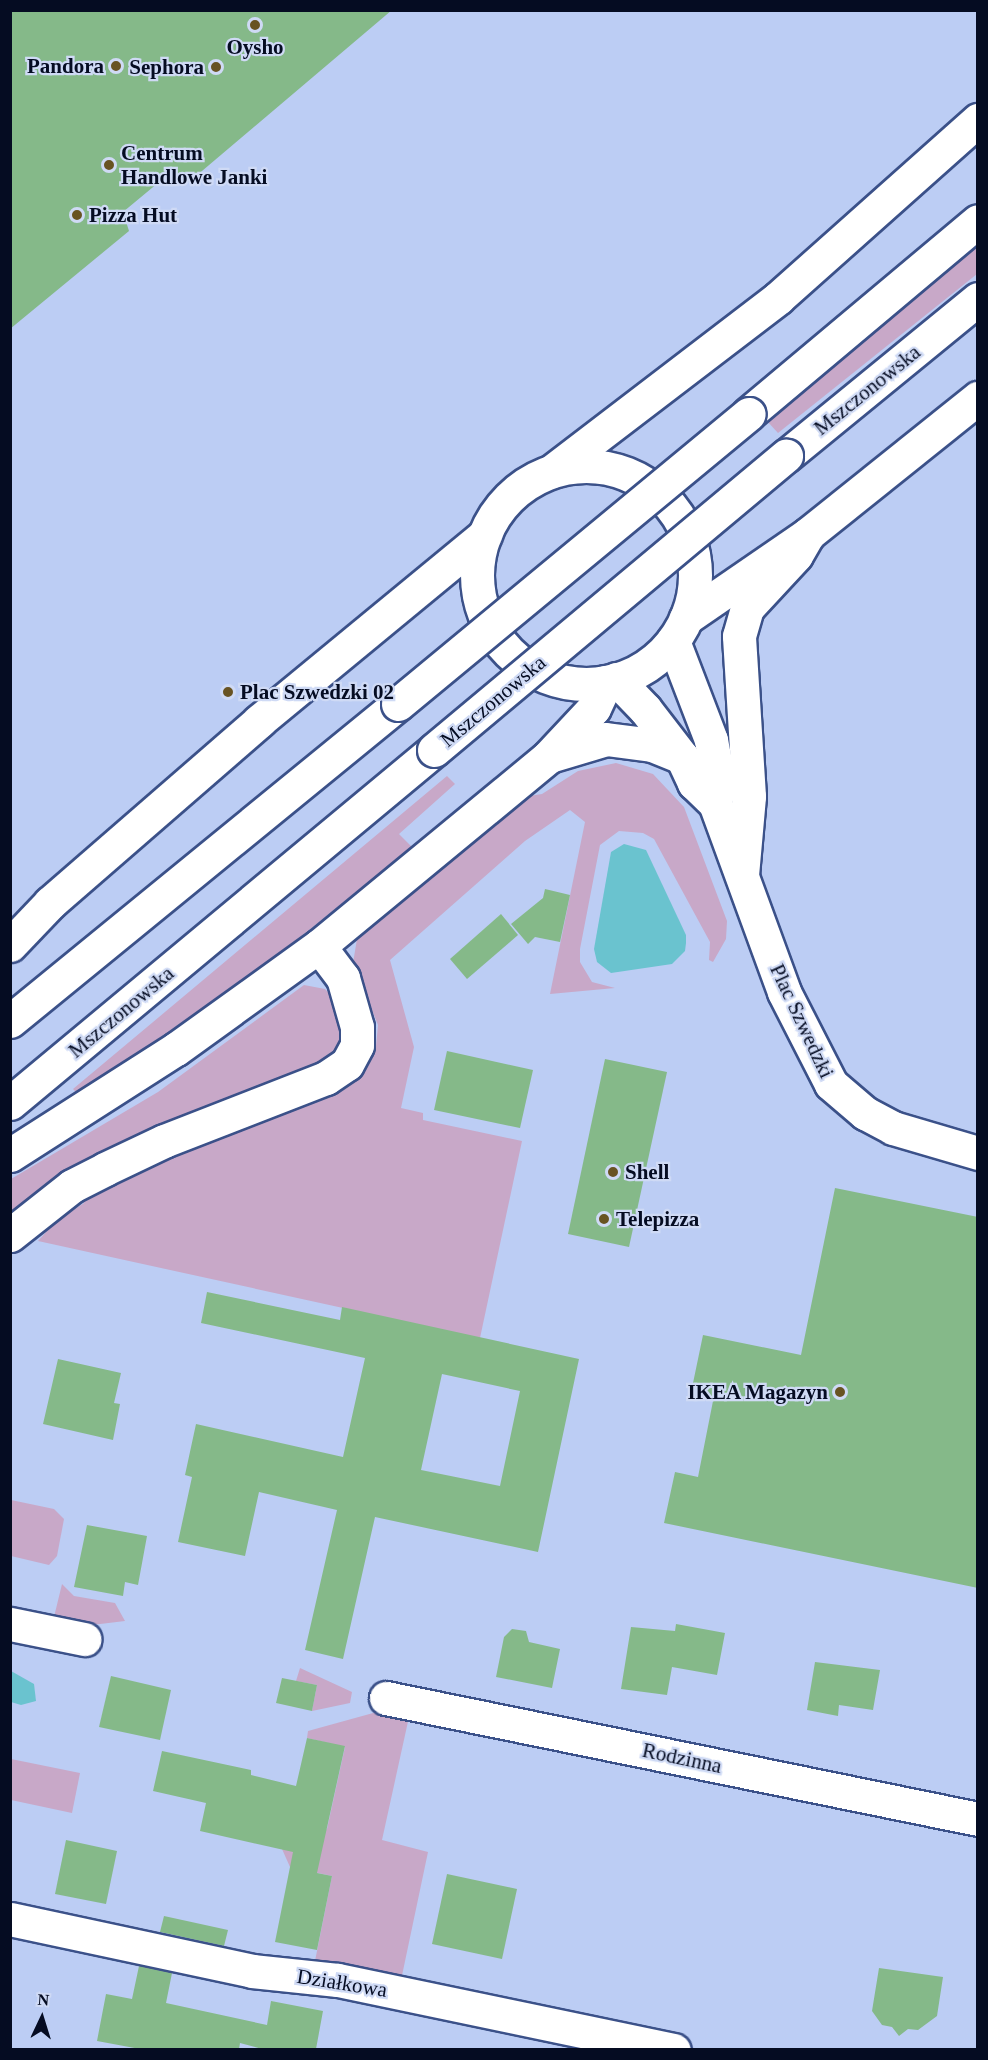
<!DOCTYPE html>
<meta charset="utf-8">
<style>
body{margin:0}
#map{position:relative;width:988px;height:2060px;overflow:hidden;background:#bccdf4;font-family:"Times New Roman",serif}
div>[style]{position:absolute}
.green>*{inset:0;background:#c8a8c8}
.water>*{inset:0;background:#6ac3cf}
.building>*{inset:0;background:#85b989}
.roads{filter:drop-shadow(2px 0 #3b5189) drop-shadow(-2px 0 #3b5189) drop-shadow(0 2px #3b5189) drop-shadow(0 -2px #3b5189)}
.minor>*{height:33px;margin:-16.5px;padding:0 16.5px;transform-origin:16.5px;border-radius:16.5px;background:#fff}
.minor>.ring{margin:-16.5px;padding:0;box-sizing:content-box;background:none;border:33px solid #fff;border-radius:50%}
.secondary>*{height:33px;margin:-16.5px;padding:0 16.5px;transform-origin:16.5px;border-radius:16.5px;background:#fff}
.bridges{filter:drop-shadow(2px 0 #3b5189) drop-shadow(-2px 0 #3b5189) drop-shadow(0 2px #3b5189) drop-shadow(0 -2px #3b5189)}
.secondary-bridge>*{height:33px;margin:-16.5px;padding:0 16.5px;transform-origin:16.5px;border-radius:16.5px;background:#fff}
.dots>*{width:16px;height:16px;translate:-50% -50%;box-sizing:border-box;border:3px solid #cfdaf5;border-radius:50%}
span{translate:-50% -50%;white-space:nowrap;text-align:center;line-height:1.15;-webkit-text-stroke:4.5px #cfdaf5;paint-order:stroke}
.poi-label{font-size:21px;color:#050c22;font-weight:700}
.right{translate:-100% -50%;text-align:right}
.left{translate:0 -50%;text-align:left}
.street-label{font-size:21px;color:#050c22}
.frame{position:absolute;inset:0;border:12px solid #050c22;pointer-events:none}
.north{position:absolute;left:12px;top:1988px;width:60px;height:60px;-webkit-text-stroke:4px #cfdaf5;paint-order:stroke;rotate:4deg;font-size:16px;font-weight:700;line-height:24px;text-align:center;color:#050c22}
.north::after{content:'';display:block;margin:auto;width:21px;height:27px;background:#050c22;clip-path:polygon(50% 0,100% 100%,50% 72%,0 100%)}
</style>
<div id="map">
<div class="green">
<div style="clip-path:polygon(977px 246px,977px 274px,778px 433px,767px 421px)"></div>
<div style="clip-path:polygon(616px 763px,653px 774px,684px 807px,727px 921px,726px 939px,713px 962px,709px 960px,710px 942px,654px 839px,643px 833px,619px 831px,600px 845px,580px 949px,580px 962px,592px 982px,615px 988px,550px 994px,585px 822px,570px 810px,525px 841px,390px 960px,414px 1047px,401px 1108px,423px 1113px,423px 1120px,522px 1141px,480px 1338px,38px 1241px,55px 1222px,84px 1203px,83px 1199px,141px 1166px,358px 1073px,376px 1046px,378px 1025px,353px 963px,357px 939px,523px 797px,542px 794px,578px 771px)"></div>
<div style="clip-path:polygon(447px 776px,455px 784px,399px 834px,412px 847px,178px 1036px,82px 1098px,73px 1089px)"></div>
<div style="clip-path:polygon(304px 985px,325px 989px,338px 1002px,342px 1038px,333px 1054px,11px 1215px,11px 1179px,158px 1092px)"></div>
<div style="clip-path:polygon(11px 1500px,54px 1509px,64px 1519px,57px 1556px,49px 1565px,11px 1556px)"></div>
<div style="clip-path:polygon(62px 1584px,74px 1596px,115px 1603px,125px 1621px,92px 1625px,54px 1617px)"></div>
<div style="clip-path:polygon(300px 1668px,352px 1692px,350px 1703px,312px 1711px,317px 1685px,296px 1681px)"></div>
<div style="clip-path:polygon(384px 1710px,409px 1717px,382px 1840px,428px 1852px,400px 1985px,314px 1966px,332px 1876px,290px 1867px,282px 1849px,327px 1829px,345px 1747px,307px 1738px,308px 1731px)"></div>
<div style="clip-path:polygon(11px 1759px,80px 1773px,72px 1813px,11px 1800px)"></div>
</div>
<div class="water">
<div style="clip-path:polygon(624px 844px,646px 850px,686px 935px,686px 943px,685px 951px,672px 964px,611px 973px,597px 962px,594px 949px,611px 852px)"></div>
<div style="clip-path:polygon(11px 1671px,34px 1684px,36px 1701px,21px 1705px,11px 1702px)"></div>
</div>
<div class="building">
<div style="clip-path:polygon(10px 10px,392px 10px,189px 182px,170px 173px,123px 212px,129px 231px,10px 329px)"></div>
<div style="clip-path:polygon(545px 889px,570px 895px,560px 942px,535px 937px,528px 944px,511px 924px,543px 898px)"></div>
<div style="clip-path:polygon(501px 914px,518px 935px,467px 979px,450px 959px)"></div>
<div style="clip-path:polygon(447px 1051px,533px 1070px,520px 1128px,434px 1110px)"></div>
<div style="clip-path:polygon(605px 1059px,667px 1072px,629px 1247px,568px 1234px)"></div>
<div style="clip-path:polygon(835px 1188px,978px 1217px,978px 1588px,664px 1523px,675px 1472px,698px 1477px,713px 1401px,693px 1383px,703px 1335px,801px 1355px)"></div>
<div style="clip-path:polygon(evenodd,207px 1292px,340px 1320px,342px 1307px,579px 1359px,538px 1552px,375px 1517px,343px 1659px,305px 1650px,337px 1510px,259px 1492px,245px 1556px,178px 1542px,192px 1477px,185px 1475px,196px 1424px,343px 1457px,365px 1358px,201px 1323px,207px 1292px,442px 1374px,520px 1391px,500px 1486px,421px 1470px,442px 1374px)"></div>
<div style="clip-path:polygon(58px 1359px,121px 1373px,114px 1403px,120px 1404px,113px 1440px,43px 1424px)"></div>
<div style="clip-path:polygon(87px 1525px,147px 1536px,138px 1585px,125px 1582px,123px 1596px,74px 1587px)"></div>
<div style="clip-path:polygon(676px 1624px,725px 1633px,717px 1675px,672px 1667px,667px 1695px,621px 1689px,631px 1627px,675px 1631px)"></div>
<div style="clip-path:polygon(512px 1629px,526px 1631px,529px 1642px,560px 1649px,552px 1688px,496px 1677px,504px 1637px)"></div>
<div style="clip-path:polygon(815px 1662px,880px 1670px,873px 1710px,839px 1705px,838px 1716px,807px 1710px)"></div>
<div style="clip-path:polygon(111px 1676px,171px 1690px,160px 1740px,99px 1727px)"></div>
<div style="clip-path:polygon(282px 1678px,317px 1685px,312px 1711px,276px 1703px)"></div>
<div style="clip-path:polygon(307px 1738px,345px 1746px,317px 1873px,332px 1876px,317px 1950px,275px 1942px,293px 1852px,200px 1831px,206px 1803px,153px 1791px,162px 1751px,251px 1770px,251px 1775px,296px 1786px)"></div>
<div style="clip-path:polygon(66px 1840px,117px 1851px,106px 1904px,55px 1894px)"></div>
<div style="clip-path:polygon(447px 1874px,517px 1889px,502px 1959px,432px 1944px)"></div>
<div style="clip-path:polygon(164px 1916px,228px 1930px,224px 1946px,160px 1932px)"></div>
<div style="clip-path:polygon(139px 1966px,172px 1973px,166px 2003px,267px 2025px,271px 2001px,323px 2011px,316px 2049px,262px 2049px,240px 2043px,239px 2049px,140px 2049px,97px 2041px,106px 1994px,132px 1999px)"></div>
<div style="clip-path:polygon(879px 1968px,943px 1977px,937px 2016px,918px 2030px,908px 2029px,899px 2036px,892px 2027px,882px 2025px,872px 2011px)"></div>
</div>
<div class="roads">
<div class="minor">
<div class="ring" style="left:477px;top:466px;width:185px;height:185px"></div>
<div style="left:673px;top:641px;width:106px;rotate:69deg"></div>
<div style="left:711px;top:740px;width:44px;rotate:79.5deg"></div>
<div style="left:719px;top:783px;width:20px;rotate:101deg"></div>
<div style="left:616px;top:679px;width:42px;rotate:46deg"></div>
<div style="left:645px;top:709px;width:61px;rotate:52.4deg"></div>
<div style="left:682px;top:757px;width:29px;rotate:65deg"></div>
<div style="left:694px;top:783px;width:29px;rotate:44deg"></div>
<div style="left:715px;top:803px;width:201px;rotate:69.9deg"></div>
<div style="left:784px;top:992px;width:103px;rotate:62.9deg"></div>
<div style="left:831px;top:1084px;width:45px;rotate:40.5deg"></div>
<div style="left:865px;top:1113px;width:32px;rotate:28deg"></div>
<div style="left:893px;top:1128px;width:89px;rotate:16.4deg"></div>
<div style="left:10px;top:1235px;width:79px;rotate:-38.3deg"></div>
<div style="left:72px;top:1186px;width:37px;rotate:-27deg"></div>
<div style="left:105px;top:1169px;width:65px;rotate:-25.4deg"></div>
<div style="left:164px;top:1141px;width:174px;rotate:-21.3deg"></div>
<div style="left:326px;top:1078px;width:25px;rotate:-34deg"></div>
<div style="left:347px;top:1064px;width:21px;rotate:-62deg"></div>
<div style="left:357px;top:1045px;width:18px;rotate:-90deg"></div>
<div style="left:357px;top:1027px;width:51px;rotate:-105.9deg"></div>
<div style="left:343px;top:978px;width:40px;rotate:-127deg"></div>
<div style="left:10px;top:1624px;width:76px;rotate:11.5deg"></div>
<div style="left:386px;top:1698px;width:604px;rotate:11.55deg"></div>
<div style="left:10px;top:1919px;width:248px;rotate:12.1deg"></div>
<div style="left:252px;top:1971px;width:86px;rotate:6deg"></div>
<div style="left:338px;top:1980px;width:343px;rotate:11.8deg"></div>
</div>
<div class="secondary">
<div style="left:748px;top:414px;width:300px;rotate:-40deg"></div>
<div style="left:786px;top:456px;width:248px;rotate:-39.3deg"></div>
<div style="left:552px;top:471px;width:285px;rotate:-37.4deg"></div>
<div style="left:778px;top:298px;width:268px;rotate:-41.7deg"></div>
<div style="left:686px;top:618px;width:148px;rotate:-34.5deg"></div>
<div style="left:808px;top:534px;width:218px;rotate:-38.7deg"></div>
<div style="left:553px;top:755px;width:55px;rotate:-16.8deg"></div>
<div style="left:606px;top:739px;width:46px;rotate:7.4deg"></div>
<div style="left:652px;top:745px;width:32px;rotate:22deg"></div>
<div style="left:742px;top:875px;width:79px;rotate:-84.9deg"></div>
<div style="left:749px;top:796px;width:160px;rotate:-93.6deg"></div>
<div style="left:739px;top:636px;width:29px;rotate:-74deg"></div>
<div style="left:747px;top:608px;width:72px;rotate:-47.2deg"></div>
<div style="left:796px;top:555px;width:24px;rotate:-60deg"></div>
<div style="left:10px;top:945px;width:58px;rotate:-46.4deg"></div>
<div style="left:50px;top:903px;width:277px;rotate:-41deg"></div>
<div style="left:259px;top:721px;width:293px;rotate:-39.5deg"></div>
<div style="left:10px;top:1021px;width:501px;rotate:-39.25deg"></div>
<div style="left:10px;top:1103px;width:552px;rotate:-39.78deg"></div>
<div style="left:10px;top:1155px;width:197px;rotate:-32.6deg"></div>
<div style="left:176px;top:1049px;width:176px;rotate:-35.8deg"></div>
<div style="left:319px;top:946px;width:297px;rotate:-39.5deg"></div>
<div style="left:548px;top:757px;width:67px;rotate:-46.8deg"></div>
<div style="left:594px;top:708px;width:29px;rotate:-65deg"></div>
</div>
</div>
<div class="bridges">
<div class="secondary-bridge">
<div style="left:398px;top:704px;width:455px;rotate:-39.6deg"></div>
<div style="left:434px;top:750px;width:459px;rotate:-39.9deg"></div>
</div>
</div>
<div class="dots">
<div style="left:255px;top:25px;background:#685322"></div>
<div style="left:116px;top:66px;background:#685322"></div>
<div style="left:216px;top:67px;background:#685322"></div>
<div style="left:109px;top:165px;background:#685322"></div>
<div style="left:77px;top:215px;background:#685322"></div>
<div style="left:228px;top:692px;background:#685322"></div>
<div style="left:613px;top:1172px;background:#685322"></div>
<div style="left:604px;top:1219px;background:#685322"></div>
<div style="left:840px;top:1392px;background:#685322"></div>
</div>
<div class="poi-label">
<span style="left:255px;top:47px">Oysho</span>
<span class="right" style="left:104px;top:66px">Pandora</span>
<span class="right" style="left:204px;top:67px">Sephora</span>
<span class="left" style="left:121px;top:165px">Centrum<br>Handlowe Janki</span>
<span class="left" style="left:89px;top:215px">Pizza Hut</span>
<span class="left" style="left:240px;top:692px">Plac Szwedzki 02</span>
<span class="left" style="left:625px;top:1172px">Shell</span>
<span class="left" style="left:616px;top:1219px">Telepizza</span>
<span class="right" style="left:828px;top:1392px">IKEA Magazyn</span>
</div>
<div class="street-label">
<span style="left:867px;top:390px;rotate:-39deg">Mszczonowska</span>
<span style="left:493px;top:701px;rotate:-40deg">Mszczonowska</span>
<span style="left:121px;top:1012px;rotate:-40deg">Mszczonowska</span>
<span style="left:802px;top:1021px;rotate:65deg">Plac Szwedzki</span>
<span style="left:682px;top:1758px;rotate:12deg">Rodzinna</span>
<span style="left:342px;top:1983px;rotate:9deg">Działkowa</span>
</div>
<div class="frame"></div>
<div class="north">N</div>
</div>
